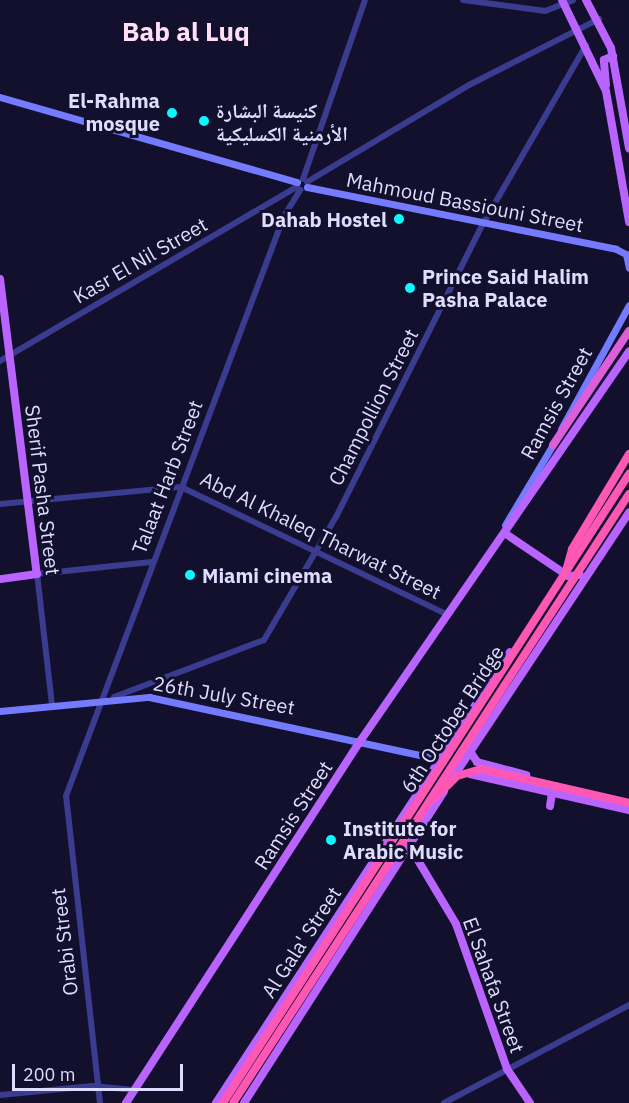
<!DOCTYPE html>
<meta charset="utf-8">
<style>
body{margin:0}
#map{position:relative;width:629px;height:1103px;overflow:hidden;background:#13102e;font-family:"IBM Plex Sans","Noto Naskh Arabic",sans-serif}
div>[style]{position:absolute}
.tertiary>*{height:6px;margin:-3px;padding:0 3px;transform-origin:3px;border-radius:3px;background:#393c8f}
.secondary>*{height:7px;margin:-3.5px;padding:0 3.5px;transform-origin:3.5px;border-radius:3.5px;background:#747bff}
.primary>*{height:8px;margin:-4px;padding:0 4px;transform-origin:4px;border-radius:4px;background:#ba64ff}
.trunk>*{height:8px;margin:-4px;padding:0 4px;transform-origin:4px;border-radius:4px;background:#dc5eda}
.motorway>*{height:8px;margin:-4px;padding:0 4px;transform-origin:4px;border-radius:4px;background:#ff58b4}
.dots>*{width:16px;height:16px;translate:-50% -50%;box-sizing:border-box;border:3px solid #13102e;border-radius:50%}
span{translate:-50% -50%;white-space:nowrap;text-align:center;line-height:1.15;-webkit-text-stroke:6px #13102e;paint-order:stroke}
.poi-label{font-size:20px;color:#dfddff;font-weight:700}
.right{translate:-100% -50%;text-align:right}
.left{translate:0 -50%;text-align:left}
.street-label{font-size:20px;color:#dfddff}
.district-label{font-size:26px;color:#ffdff6;font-weight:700}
.scale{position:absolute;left:12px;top:1064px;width:171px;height:27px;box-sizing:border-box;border:3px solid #dfddff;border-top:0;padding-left:8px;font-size:18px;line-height:21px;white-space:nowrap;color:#dfddff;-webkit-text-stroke:4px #13102e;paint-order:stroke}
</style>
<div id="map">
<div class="tertiary">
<div style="left:463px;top:0;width:83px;rotate:7.6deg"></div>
<div style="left:545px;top:11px;width:30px;rotate:-21deg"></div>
<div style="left:303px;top:179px;width:189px;rotate:-70.9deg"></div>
<div style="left:307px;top:182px;width:189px;rotate:-30.9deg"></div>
<div style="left:469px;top:85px;width:146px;rotate:-26.9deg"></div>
<div style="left:0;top:361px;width:344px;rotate:-30.4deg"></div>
<div style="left:0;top:504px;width:182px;rotate:-5.4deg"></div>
<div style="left:181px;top:487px;width:296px;rotate:25.6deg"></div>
<div style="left:114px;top:697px;width:160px;rotate:-20.8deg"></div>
<div style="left:264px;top:640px;width:143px;rotate:-59.7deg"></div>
<div style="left:336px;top:517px;width:330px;rotate:-63.4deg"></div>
<div style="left:484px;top:222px;width:204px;rotate:-60deg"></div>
<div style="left:52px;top:705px;width:132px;rotate:-96.5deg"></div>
<div style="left:37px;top:574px;width:115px;rotate:-6deg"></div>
<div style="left:0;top:1095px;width:93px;rotate:-5.5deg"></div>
<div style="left:93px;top:1086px;width:41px;rotate:5.6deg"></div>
<div style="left:100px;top:1103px;width:309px;rotate:-96.3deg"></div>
<div style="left:66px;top:796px;width:620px;rotate:-69.4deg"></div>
<div style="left:284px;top:216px;width:31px;rotate:-58deg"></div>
<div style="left:444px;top:1103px;width:209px;rotate:-27.9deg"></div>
</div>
<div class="secondary">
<div style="left:0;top:97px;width:309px;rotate:16deg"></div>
<div style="left:307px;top:187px;width:315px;rotate:11.3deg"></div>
<div style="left:616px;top:249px;width:11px;rotate:27deg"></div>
<div style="left:626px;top:254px;width:14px;rotate:78deg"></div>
<div style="left:561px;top:429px;width:141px;rotate:-61.3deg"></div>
<div style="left:505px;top:525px;width:98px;rotate:-59.2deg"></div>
<div style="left:0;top:711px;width:150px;rotate:-5.4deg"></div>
<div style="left:149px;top:697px;width:297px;rotate:12.1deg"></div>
</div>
<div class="primary">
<div style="left:562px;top:0;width:101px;rotate:64.2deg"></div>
<div style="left:606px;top:91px;width:133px;rotate:80deg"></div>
<div style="left:586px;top:0;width:54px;rotate:62.5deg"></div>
<div style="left:611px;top:48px;width:102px;rotate:79.8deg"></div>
<div style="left:606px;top:85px;width:25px;rotate:-95deg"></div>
<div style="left:604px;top:60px;width:10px;rotate:-24deg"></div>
<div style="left:0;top:279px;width:297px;rotate:82.9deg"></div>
<div style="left:37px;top:574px;width:37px;rotate:172deg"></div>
<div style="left:506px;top:534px;width:75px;rotate:34.1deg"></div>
<div style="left:568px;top:576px;width:12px;rotate:-5deg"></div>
<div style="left:469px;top:750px;width:14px;rotate:56deg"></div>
<div style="left:477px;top:762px;width:51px;rotate:14.9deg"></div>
<div style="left:470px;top:774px;width:163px;rotate:12.8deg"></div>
<div style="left:452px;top:779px;width:320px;rotate:-56.4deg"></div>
<div style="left:550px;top:806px;width:13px;rotate:-81deg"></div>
<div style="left:410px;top:847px;width:90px;rotate:59.1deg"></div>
<div style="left:456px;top:924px;width:154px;rotate:70.6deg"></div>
<div style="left:507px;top:1069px;width:41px;rotate:55.9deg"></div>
<div style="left:126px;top:1103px;width:432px;rotate:-57.1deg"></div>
<div style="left:361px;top:740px;width:472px;rotate:-55.4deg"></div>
<div style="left:216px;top:1103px;width:538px;rotate:-56.9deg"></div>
<div style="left:244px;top:1103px;width:370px;rotate:-57.3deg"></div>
</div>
<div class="trunk">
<div style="left:553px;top:445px;width:137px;rotate:-56.3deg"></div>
</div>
<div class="motorway">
<div style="left:565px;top:574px;width:26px;rotate:-74deg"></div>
<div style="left:572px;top:549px;width:111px;rotate:-59deg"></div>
<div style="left:435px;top:798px;width:31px;rotate:-45deg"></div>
<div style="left:457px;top:776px;width:25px;rotate:-16deg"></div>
<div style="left:481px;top:769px;width:152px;rotate:12.9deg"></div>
<div style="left:223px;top:1103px;width:749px;rotate:-57.16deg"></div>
<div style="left:233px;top:1103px;width:726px;rotate:-56.97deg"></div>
</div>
<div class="dots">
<div style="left:172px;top:113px;background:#09f9ff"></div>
<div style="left:204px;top:121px;background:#09f9ff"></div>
<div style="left:399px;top:219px;background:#09f9ff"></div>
<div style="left:410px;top:288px;background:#09f9ff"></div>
<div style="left:190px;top:575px;background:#09f9ff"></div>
<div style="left:331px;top:840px;background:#09f9ff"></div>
</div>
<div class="poi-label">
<span class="right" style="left:160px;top:112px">El-Rahma<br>mosque</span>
<span class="left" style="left:216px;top:122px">كنيسة البشارة<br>الأرمنية الكسليكية</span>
<span class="right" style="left:387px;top:219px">Dahab Hostel</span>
<span class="left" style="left:422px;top:288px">Prince Said Halim<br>Pasha Palace</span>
<span class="left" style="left:202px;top:575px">Miami cinema</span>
<span class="left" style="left:343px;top:840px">Institute for<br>Arabic Music</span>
</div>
<div class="street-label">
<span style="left:465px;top:202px;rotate:11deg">Mahmoud Bassiouni Street</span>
<span style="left:140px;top:260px;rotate:-30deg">Kasr El Nil Street</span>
<span style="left:556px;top:403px;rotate:-61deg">Ramsis Street</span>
<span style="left:373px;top:407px;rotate:-63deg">Champollion Street</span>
<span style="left:167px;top:477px;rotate:-69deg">Talaat Harb Street</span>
<span style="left:43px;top:490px;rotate:83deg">Sherif Pasha Street</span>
<span style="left:321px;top:535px;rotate:26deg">Abd Al Khaleq Tharwat Street</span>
<span style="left:224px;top:695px;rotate:10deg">26th July Street</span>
<span style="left:452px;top:719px;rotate:-57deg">6th October Bridge</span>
<span style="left:293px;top:815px;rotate:-57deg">Ramsis Street</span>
<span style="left:64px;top:942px;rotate:-97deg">Orabi Street</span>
<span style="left:301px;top:942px;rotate:-57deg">Al Gala' Street</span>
<span style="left:494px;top:985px;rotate:70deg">El Sahafa Street</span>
</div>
<div class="district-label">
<span style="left:186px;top:32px">Bab al Luq</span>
</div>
<div class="scale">200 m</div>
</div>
